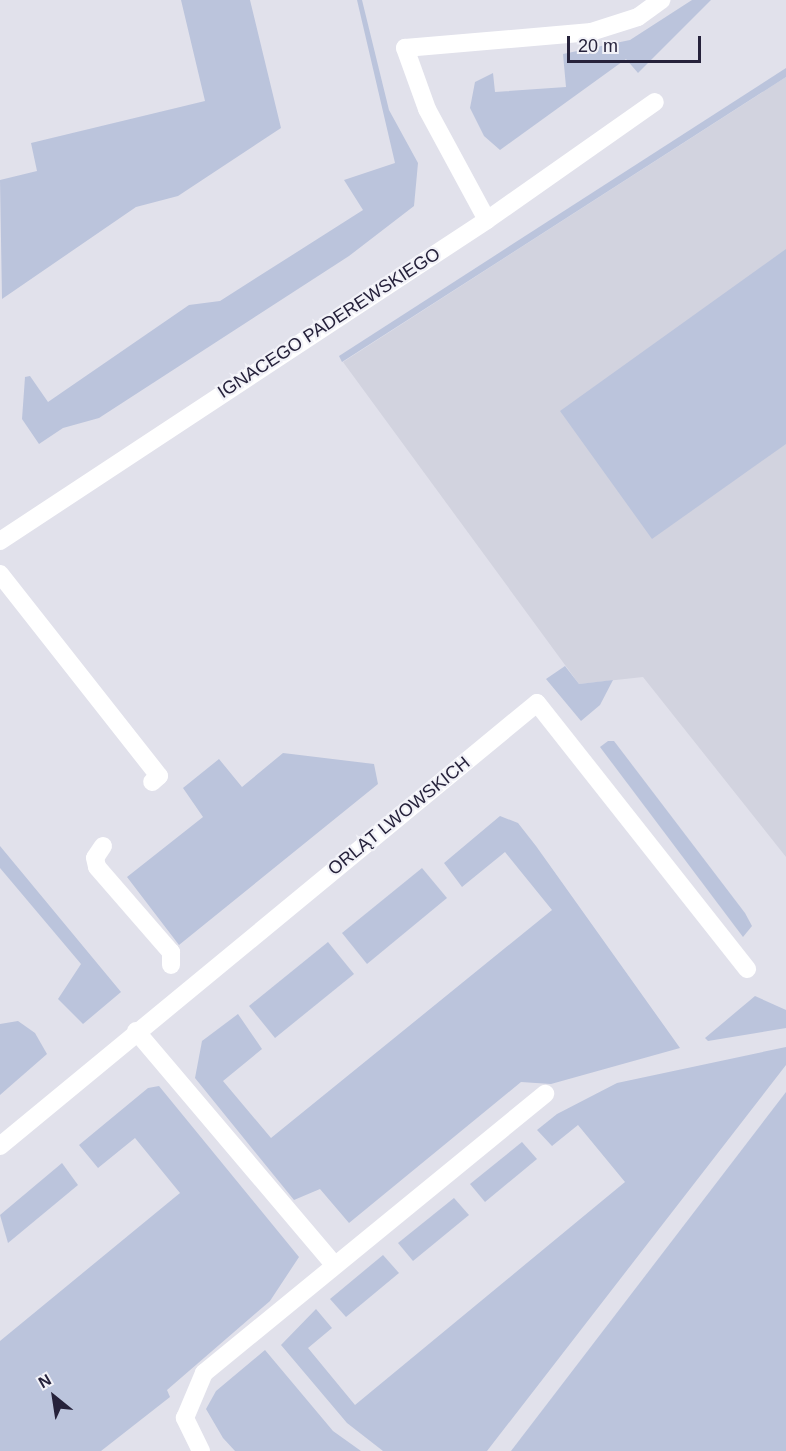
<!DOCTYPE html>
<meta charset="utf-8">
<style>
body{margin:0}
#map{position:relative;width:786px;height:1451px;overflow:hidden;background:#e1e1eb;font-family:Helvetica,sans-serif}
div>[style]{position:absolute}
.built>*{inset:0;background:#d2d3df}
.green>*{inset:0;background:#bbc4dc}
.minor>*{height:18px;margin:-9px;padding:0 9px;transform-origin:9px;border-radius:9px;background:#fff}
span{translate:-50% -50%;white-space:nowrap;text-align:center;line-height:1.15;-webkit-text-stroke:4.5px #f2f2f8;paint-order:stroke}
.street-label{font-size:18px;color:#26223b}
.north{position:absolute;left:24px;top:1367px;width:60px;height:60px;-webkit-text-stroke:4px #f2f2f8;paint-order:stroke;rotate:330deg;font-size:16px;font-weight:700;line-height:24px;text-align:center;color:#26223b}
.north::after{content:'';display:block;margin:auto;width:21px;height:27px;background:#26223b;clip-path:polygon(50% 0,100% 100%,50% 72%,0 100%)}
.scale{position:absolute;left:567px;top:36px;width:134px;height:27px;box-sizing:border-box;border:3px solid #26223b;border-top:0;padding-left:8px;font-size:18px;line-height:21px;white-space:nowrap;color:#26223b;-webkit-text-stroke:4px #f2f2f8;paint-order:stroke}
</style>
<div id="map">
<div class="built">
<div style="clip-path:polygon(786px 77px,786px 857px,643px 677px,579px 684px,343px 362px)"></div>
</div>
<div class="green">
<div style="clip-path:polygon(181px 0,250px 0,281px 128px,178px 196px,136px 207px,2px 299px,0 180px,37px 171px,31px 143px,205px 101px)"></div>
<div style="clip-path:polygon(357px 0,362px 0,389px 110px,418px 163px,414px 206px,349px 256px,99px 418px,63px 428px,39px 444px,22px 419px,25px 377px,30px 376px,48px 402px,189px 305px,220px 301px,363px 210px,344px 180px,395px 163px)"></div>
<div style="clip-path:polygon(692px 0,711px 0,638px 73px,626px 59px,500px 150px,484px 136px,470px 108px,475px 82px,493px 73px,495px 92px,566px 87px,563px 54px,630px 40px)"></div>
<div style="clip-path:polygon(786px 68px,786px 77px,342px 362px,339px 356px)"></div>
<div style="clip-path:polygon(786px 249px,786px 444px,652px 539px,560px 411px)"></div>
<div style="clip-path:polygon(565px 666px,579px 684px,613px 680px,600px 705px,581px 721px,546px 679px)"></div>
<div style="clip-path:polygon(608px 741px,614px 741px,745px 913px,752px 926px,743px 937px,600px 747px)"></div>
<div style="clip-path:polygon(283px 753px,374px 764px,378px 784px,179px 945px,127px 877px,203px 817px,183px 788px,219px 759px,242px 787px)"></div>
<div style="clip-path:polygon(500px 816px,518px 823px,536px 846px,680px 1048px,551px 1084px,521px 1082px,349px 1223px,320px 1189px,294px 1200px,195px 1078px,202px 1041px,238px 1014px,262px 1049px,223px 1081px,271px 1138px,552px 910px,505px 852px,462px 887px,444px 863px)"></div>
<div style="clip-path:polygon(0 846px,121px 992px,83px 1024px,58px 999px,81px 964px,0 868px)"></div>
<div style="clip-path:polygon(422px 868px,447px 898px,367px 964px,342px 933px)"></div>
<div style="clip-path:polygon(328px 942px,354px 974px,275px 1038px,249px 1006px)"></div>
<div style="clip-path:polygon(755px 996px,786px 1010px,786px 1028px,708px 1041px,705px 1038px)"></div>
<div style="clip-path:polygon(18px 1021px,35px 1033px,47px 1054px,0 1095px,0 1024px)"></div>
<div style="clip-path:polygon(786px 1047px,786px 1065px,487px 1451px,383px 1451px,347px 1423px,281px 1345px,316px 1309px,332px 1328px,308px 1348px,355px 1405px,625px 1182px,578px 1125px,552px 1146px,537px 1130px,557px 1114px,617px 1083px)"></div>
<div style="clip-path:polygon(159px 1086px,299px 1257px,270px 1301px,167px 1390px,170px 1397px,101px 1451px,0 1451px,0 1341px,180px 1193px,135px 1138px,98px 1168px,79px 1145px,148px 1088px)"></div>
<div style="clip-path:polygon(786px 1092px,786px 1451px,511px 1451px)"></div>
<div style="clip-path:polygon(522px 1142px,537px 1159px,485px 1202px,470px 1184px)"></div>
<div style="clip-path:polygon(62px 1163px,78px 1185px,8px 1243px,0 1215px)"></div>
<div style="clip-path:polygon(454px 1198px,469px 1215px,413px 1261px,398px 1243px)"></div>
<div style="clip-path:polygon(383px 1255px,399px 1273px,346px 1317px,330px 1299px)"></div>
<div style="clip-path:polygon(265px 1350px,333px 1431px,361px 1451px,235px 1451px,223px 1438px,206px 1409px,216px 1391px)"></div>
</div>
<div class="minor">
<div style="left:487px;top:220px;width:126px;rotate:-118.4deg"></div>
<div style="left:427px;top:109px;width:65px;rotate:-109.8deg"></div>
<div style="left:405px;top:48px;width:187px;rotate:-4.9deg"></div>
<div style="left:591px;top:32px;width:49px;rotate:-17.7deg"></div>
<div style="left:638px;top:17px;width:29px;rotate:-36deg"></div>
<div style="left:0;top:541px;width:583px;rotate:-33.39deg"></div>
<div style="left:487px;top:220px;width:205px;rotate:-35.1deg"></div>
<div style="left:0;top:574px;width:257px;rotate:51.8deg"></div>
<div style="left:159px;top:776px;width:9px;rotate:139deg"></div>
<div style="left:103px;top:846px;width:14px;rotate:124deg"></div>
<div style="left:95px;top:858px;width:9px;rotate:77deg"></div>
<div style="left:97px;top:867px;width:113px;rotate:49deg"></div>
<div style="left:171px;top:952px;width:13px;rotate:90deg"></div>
<div style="left:136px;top:1031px;width:304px;rotate:49.7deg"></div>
<div style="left:0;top:1146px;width:696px;rotate:-39.52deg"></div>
<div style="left:537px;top:703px;width:339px;rotate:51.7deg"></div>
<div style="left:201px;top:1451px;width:37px;rotate:-116deg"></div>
<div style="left:185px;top:1418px;width:49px;rotate:-67.1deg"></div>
<div style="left:204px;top:1373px;width:441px;rotate:-39.3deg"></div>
</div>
<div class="street-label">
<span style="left:329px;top:323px;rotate:-33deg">IGNACEGO PADEREWSKIEGO</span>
<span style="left:399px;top:816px;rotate:-39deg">ORLĄT LWOWSKICH</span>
</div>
<div class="north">N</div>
<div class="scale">20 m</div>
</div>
